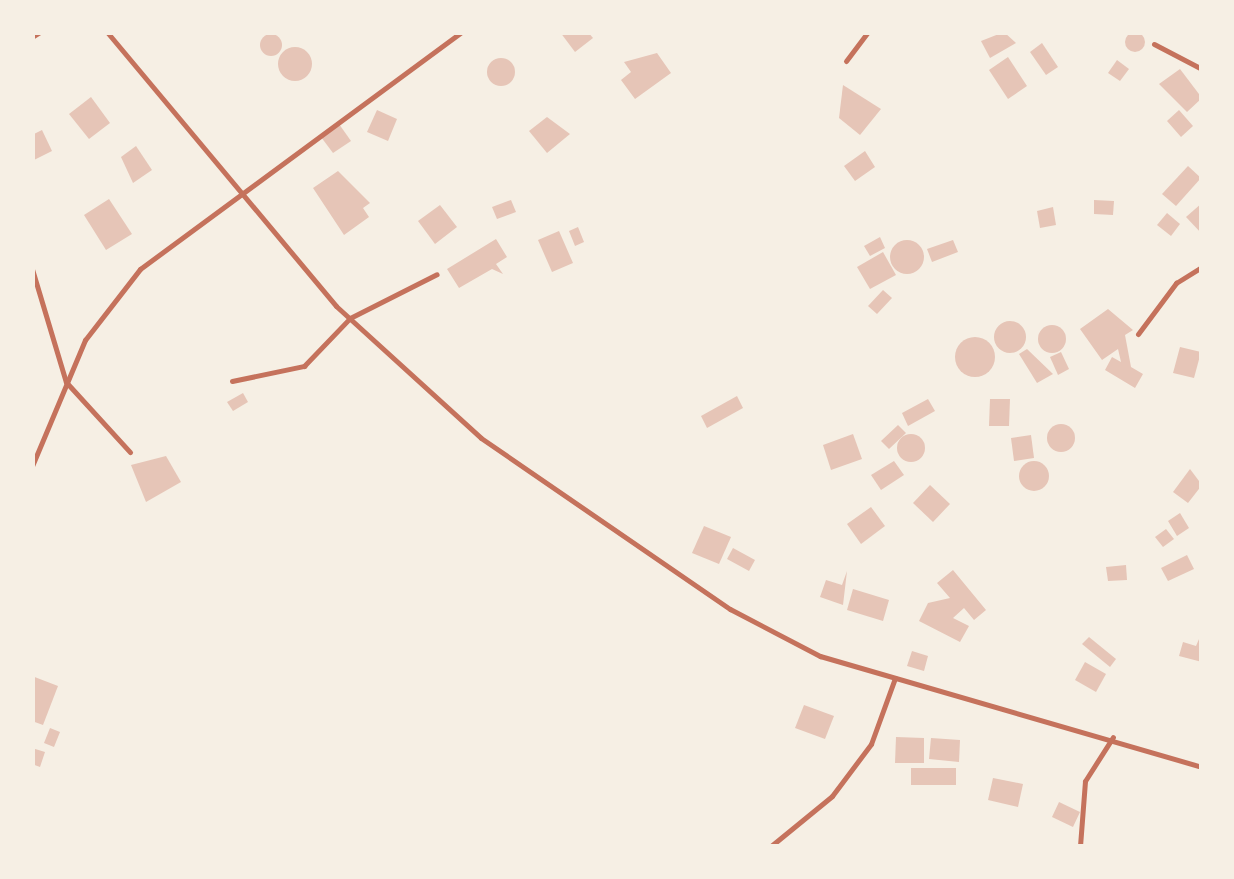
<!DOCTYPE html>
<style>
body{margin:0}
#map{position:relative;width:1234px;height:879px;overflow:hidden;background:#f6efe4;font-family:"Roboto Serif",serif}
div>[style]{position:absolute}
.building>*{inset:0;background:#e6c5b7}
.round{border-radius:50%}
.minor>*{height:5px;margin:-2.5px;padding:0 2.5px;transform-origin:2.5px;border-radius:2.5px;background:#c5725c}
span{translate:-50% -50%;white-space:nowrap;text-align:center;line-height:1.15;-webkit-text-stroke:8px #f6efe4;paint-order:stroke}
.frame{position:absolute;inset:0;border:35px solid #f6efe4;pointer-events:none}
</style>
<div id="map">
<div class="building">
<div style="clip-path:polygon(560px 32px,588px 32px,593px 38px,575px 52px)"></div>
<div style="clip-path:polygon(1004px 32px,1016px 43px,990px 58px,981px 41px)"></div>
<div class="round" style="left:1125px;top:32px;width:20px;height:20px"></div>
<div class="round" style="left:260px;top:34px;width:22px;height:22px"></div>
<div style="clip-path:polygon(1042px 43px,1058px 67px,1046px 75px,1030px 52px)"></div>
<div class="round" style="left:278px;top:47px;width:34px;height:34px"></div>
<div style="clip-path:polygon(657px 53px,671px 73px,635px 99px,621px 80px,631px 72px,624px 62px)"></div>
<div style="clip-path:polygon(1008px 57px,1027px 86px,1008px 99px,989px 70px)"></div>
<div class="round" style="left:487px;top:58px;width:28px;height:28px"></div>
<div style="clip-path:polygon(1117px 60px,1129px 69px,1120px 81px,1108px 73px)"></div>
<div style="clip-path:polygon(1180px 69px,1202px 98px,1187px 112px,1159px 84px)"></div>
<div style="clip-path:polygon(843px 85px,881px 109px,860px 135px,839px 118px)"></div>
<div style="clip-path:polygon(91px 97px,110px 123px,89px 139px,69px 114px)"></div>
<div style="clip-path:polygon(377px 110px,397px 119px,388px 141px,367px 132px)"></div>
<div style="clip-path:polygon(1179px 110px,1193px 126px,1181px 137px,1167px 121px)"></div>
<div style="clip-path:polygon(547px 117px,570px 134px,547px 153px,529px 131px)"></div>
<div style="clip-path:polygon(339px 124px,351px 141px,333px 153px,321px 137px)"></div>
<div style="clip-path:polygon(42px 130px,52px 151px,32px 161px,32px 135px)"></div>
<div style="clip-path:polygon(136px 146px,152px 170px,133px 183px,121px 157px)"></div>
<div style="clip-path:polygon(865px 151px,875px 167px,855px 181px,844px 166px)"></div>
<div style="clip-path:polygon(1188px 166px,1201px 178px,1176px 206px,1162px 194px)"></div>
<div style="clip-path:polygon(338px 171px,370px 203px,363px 208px,369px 217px,344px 235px,313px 188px)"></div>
<div style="clip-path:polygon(109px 199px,132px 234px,106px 250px,84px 215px)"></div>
<div style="clip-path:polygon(511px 200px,516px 212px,497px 219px,492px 207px)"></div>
<div style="clip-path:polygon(1094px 200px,1114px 201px,1113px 215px,1094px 214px)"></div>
<div style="clip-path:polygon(1202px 203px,1202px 234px,1186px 217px)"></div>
<div style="clip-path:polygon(440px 205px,457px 227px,435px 244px,418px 221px)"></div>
<div style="clip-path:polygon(1053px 207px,1056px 225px,1040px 228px,1037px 211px)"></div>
<div style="clip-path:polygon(1167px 213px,1180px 224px,1171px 236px,1157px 225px)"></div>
<div style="clip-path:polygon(578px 227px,584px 242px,575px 246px,569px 231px)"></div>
<div style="clip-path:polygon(559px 231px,573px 263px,552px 272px,538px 240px)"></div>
<div style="clip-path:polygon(880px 237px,885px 248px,870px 256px,864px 246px)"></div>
<div style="clip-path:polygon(496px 239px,507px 257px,496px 264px,503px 274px,492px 269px,459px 288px,447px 269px)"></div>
<div class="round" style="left:890px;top:240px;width:34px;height:34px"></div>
<div style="clip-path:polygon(953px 240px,958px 252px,932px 262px,927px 249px)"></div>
<div style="clip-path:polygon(883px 252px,896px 275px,870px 289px,857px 267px)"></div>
<div style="clip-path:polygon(883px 290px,892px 298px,877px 314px,868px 306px)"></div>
<div style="clip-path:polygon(1108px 309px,1133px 330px,1125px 335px,1131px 367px,1143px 374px,1135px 388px,1105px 370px,1112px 357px,1121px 362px,1118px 349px,1102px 360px,1080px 329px)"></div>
<div class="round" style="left:994px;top:321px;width:32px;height:32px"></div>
<div class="round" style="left:1038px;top:325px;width:28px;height:28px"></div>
<div class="round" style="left:955px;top:337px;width:40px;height:40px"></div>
<div style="clip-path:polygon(1180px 347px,1201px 352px,1194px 378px,1173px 373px)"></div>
<div style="clip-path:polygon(1027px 349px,1053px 374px,1037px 383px,1019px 354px)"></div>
<div style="clip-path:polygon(1061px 352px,1069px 369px,1058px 375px,1050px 357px)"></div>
<div style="clip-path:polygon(243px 393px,248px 402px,233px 411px,227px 402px)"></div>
<div style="clip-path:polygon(737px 396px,743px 408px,707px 428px,701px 416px)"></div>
<div style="clip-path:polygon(928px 399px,935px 411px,908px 426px,902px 413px)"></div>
<div style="clip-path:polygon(990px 399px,1010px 399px,1009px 426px,989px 426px)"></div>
<div class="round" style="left:1047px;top:424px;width:28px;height:28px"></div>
<div style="clip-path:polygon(898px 425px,906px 433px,889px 449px,881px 441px)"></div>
<div style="clip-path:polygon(853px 434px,862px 459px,831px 470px,823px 445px)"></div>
<div class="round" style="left:897px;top:434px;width:28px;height:28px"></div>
<div style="clip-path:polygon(1031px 435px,1034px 458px,1014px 461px,1011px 438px)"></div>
<div style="clip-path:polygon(166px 456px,181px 482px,146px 502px,131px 465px)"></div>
<div style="clip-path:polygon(894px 461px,904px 475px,881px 490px,871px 475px)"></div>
<div class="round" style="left:1019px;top:461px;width:30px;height:30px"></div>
<div style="clip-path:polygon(1190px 469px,1202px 485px,1188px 503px,1173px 492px)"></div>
<div style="clip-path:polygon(930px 485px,950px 504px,933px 522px,913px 503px)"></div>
<div style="clip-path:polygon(871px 507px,885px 526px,861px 544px,847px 524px)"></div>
<div style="clip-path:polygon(1180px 513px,1189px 528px,1177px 536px,1168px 521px)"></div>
<div style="clip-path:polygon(704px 526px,731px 537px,719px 564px,692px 553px)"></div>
<div style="clip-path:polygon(1166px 529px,1174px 539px,1163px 547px,1155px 537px)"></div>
<div style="clip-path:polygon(733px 548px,755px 560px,749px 571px,727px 559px)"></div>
<div style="clip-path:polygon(1187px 555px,1194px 569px,1168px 581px,1161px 568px)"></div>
<div style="clip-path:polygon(1126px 565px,1127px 580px,1108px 581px,1106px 567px)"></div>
<div style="clip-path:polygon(953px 570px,986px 610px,974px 620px,964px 608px,953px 618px,969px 626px,960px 642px,919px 621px,928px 603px,950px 598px,937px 583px)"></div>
<div style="clip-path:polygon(847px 571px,843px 605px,820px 597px,826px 580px,842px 585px)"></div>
<div style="clip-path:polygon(853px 589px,889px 600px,883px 621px,847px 610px)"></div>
<div style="clip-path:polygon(1202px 632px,1202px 662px,1179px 656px,1183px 642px,1196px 646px)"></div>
<div style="clip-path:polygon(1089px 637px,1116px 659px,1110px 667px,1082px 644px)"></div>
<div style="clip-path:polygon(912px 651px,928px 656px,924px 671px,907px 666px)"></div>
<div style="clip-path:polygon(1085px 662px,1106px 674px,1096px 692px,1075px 680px)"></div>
<div style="clip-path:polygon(32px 676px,58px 686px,43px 725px,32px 721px)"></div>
<div style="clip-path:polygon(804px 705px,834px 716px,825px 739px,795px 728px)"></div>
<div style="clip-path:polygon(50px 728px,60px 732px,54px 747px,44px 743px)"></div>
<div style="clip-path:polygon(896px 737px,924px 738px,924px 763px,895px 763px)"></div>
<div style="clip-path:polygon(931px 738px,960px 740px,959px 762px,929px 759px)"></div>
<div style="clip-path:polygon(32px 748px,45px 752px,40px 767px,32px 764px)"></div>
<div style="clip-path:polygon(911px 768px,956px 768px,956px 785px,911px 785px)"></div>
<div style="clip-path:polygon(993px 778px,1023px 784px,1018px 807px,988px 800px)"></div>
<div style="clip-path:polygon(1059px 802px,1080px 812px,1073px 827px,1052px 817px)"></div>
</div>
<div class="minor">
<div style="left:107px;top:32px;width:357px;rotate:50.1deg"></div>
<div style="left:336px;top:306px;width:196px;rotate:42.3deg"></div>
<div style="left:481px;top:438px;width:302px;rotate:34.5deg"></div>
<div style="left:730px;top:609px;width:102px;rotate:27.6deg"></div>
<div style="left:820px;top:656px;width:398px;rotate:16.2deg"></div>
<div style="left:32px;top:37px;width:9px;rotate:-32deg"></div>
<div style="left:1154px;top:44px;width:54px;rotate:27.5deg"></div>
<div style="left:846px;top:61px;width:36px;rotate:-53deg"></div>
<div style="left:32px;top:269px;width:118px;rotate:73.3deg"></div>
<div style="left:66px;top:382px;width:95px;rotate:47.6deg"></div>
<div style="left:1138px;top:334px;width:64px;rotate:-53.3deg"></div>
<div style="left:1176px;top:283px;width:31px;rotate:-32deg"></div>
<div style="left:232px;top:381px;width:74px;rotate:-11.8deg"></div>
<div style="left:304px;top:366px;width:66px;rotate:-46.2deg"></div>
<div style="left:350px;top:318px;width:97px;rotate:-26.8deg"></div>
<div style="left:32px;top:466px;width:137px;rotate:-67.2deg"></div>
<div style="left:85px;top:340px;width:90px;rotate:-52.2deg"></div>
<div style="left:140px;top:269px;width:399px;rotate:-36.4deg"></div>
<div style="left:771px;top:846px;width:79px;rotate:-39.3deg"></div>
<div style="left:832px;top:796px;width:65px;rotate:-53.1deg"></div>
<div style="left:871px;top:744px;width:70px;rotate:-70deg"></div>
<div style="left:1080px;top:846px;width:65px;rotate:-85.6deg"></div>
<div style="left:1085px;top:781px;width:52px;rotate:-57.5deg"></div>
</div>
<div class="frame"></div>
</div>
